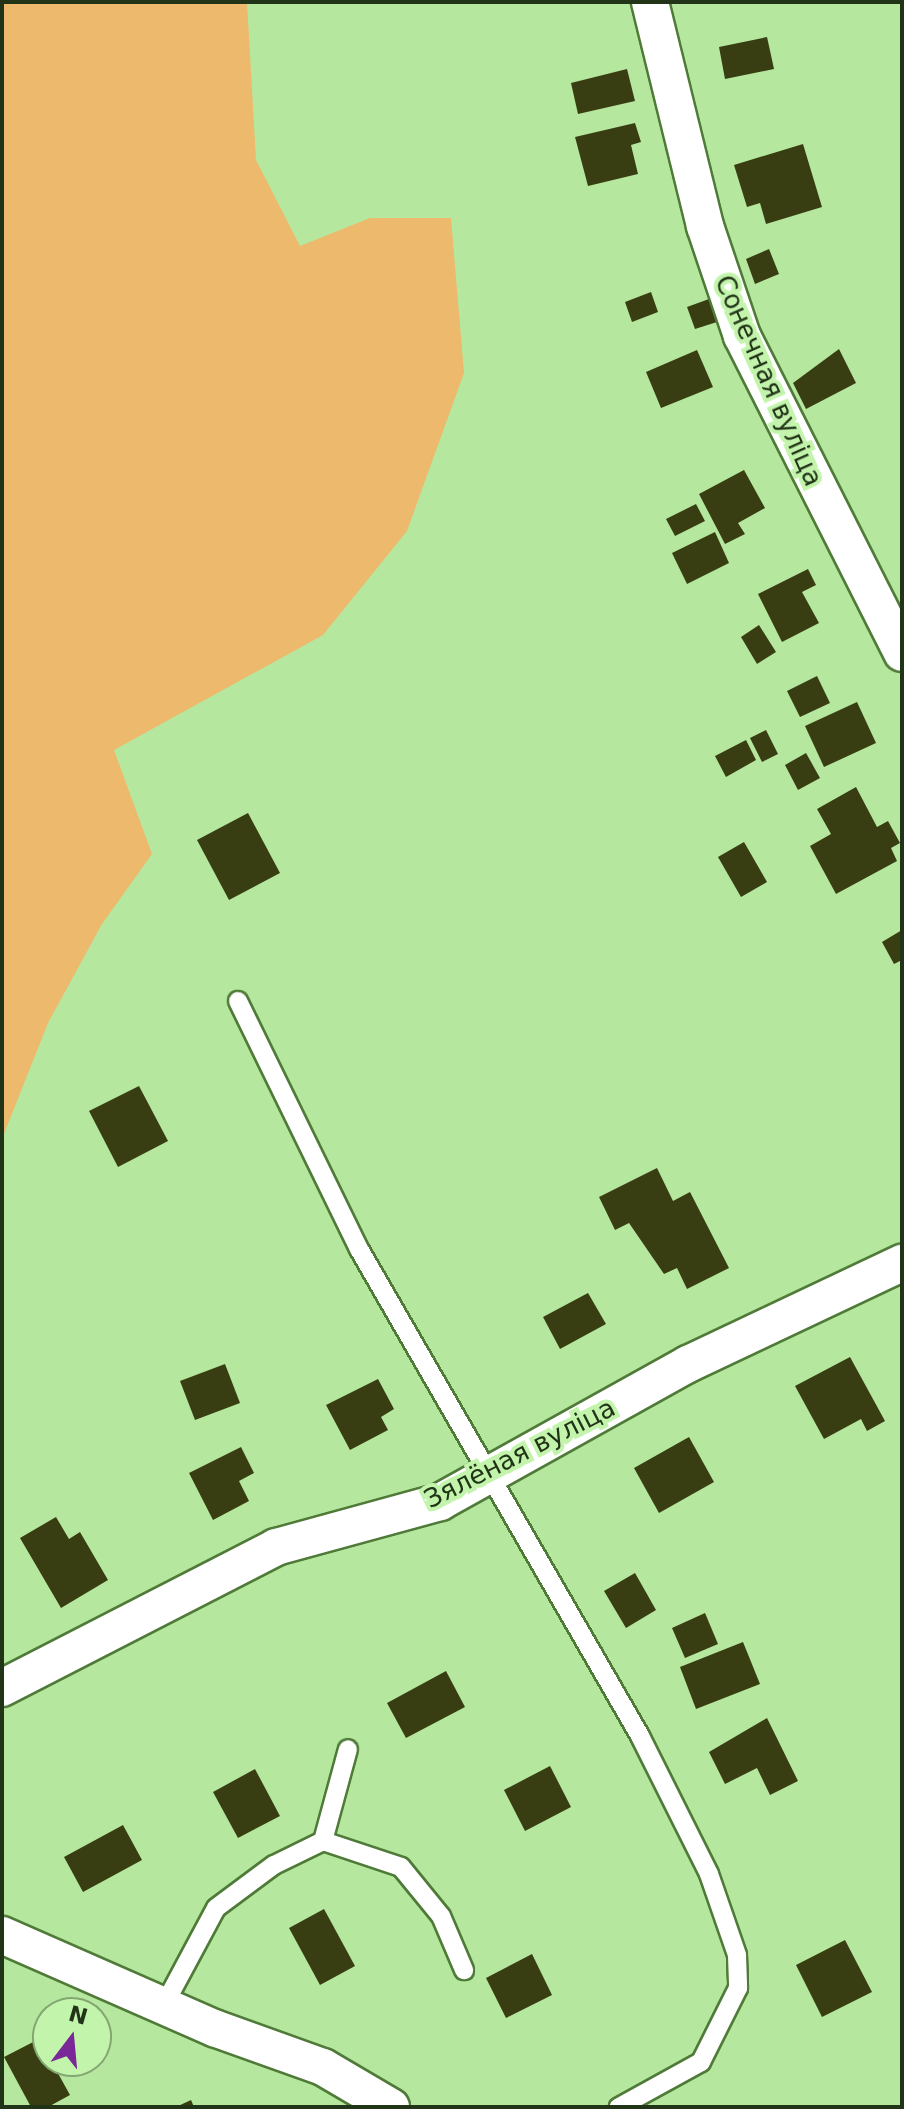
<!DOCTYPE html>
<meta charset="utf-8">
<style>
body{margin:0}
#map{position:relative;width:904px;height:2109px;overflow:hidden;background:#b6e79f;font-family:"DejaVu Sans",sans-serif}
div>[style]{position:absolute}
.green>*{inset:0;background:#ecb96d}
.building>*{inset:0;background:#383e12}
.roads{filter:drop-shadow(2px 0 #4f7a38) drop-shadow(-2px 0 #4f7a38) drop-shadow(0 2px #4f7a38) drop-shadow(0 -2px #4f7a38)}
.lane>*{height:18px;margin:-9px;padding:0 9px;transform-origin:9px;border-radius:9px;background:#fff}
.street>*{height:36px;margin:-18px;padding:0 18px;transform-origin:18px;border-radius:18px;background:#fff}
span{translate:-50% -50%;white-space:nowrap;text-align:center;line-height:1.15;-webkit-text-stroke:8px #c3f4ac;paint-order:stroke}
.street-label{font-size:26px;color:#223418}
.frame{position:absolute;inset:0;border:4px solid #223418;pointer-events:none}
.north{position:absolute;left:32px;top:1997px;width:80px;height:80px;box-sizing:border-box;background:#c3f4ac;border:2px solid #83a771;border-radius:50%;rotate:16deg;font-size:22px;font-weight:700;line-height:32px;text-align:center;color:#223418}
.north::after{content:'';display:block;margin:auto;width:28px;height:36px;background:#7a2797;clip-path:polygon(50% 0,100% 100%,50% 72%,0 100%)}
</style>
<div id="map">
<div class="green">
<div style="clip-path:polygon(2px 2px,247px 2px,256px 160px,300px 246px,370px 218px,451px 218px,464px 373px,407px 531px,323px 635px,114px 750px,152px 854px,102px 924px,48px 1023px,2px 1139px)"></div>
</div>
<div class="building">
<div style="clip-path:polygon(767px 37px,774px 69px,725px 79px,719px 47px)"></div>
<div style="clip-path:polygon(627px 69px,635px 101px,578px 114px,571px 83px)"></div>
<div style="clip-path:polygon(635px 123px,641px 142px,631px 145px,638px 174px,588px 186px,575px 137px)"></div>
<div style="clip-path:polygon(803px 144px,822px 207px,766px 224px,760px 203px,747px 207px,734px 165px)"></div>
<div style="clip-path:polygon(769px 249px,779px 274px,755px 284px,746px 259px)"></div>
<div style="clip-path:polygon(651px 292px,658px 312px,632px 322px,625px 302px)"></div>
<div style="clip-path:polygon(709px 299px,717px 322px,695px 329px,687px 307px)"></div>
<div style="clip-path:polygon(839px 349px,856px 383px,806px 409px,793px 383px)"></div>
<div style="clip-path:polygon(697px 350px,713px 387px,661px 408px,646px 372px)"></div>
<div style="clip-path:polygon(744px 470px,765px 508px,738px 523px,745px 534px,725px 544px,699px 494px)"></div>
<div style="clip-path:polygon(696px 504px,705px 521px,675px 536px,666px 519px)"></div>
<div style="clip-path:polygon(715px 532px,729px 563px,687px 584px,672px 553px)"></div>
<div style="clip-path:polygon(808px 569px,816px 585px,802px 592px,819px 623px,782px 642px,758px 594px)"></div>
<div style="clip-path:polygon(759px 625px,776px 652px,757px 664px,741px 637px)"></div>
<div style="clip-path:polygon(817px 676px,830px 703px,800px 717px,787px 691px)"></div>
<div style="clip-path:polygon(857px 702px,876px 743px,824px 767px,805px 726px)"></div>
<div style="clip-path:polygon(766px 730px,778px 754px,762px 762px,750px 738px)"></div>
<div style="clip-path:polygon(746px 740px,756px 760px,726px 777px,715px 756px)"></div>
<div style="clip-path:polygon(806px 753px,820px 778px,798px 790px,785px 765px)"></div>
<div style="clip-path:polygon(856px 787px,877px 827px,888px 821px,900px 843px,891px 848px,897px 861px,836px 894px,810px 846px,831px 834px,817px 809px)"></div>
<div style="clip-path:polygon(248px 813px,280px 873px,229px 900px,197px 840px)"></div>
<div style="clip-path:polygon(744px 842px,767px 882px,741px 897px,718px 857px)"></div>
<div style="clip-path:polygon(902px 930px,902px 960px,894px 964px,882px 942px)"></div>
<div style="clip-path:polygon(139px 1086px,168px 1141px,118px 1167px,89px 1111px)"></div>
<div style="clip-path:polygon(657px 1168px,673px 1201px,690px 1192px,729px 1268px,687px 1289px,677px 1268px,664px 1274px,629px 1223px,615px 1230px,599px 1197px)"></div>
<div style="clip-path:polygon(588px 1293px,606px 1324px,560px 1349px,543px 1317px)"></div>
<div style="clip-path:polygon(850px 1357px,885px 1421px,867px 1431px,861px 1419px,824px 1439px,795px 1386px)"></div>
<div style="clip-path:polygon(225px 1364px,240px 1403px,195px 1420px,180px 1381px)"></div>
<div style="clip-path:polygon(378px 1379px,394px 1409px,381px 1417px,388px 1430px,350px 1450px,326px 1405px)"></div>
<div style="clip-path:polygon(689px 1437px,714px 1482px,659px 1513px,634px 1468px)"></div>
<div style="clip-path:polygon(241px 1447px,254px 1473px,239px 1481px,249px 1501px,213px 1520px,189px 1473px)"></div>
<div style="clip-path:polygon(56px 1517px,69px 1539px,80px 1532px,108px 1580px,61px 1608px,20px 1538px)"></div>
<div style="clip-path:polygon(635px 1573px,656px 1610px,626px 1628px,604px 1591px)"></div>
<div style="clip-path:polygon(705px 1613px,718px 1644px,685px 1658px,672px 1628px)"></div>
<div style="clip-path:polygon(743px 1642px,760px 1684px,696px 1709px,680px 1667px)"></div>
<div style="clip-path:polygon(446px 1671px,465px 1707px,406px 1738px,387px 1703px)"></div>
<div style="clip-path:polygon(767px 1718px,798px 1781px,770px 1795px,757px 1768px,725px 1784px,709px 1752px)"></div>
<div style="clip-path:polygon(550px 1766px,571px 1807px,525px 1831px,504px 1790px)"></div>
<div style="clip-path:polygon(255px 1769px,280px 1816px,238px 1838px,213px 1792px)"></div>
<div style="clip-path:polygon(123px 1825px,142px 1860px,83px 1892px,64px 1857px)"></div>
<div style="clip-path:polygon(324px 1909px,355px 1966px,320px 1985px,289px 1928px)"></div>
<div style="clip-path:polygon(845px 1940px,872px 1992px,822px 2017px,796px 1965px)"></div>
<div style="clip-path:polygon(532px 1954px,552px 1995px,506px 2018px,486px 1978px)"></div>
<div style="clip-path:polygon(39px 2039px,70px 2095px,48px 2107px,31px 2107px,4px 2057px)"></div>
<div style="clip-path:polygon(191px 2100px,194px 2107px,176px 2107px)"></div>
</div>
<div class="roads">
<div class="lane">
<div style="left:238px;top:1001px;width:276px;rotate:64deg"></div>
<div style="left:359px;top:1249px;width:562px;rotate:60.01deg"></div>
<div style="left:640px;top:1736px;width:154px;rotate:63.4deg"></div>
<div style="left:709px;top:1874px;width:86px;rotate:70.9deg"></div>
<div style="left:737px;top:1955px;width:33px;rotate:88deg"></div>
<div style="left:738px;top:1988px;width:83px;rotate:116.6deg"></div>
<div style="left:701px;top:2062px;width:94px;rotate:151.2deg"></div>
<div style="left:323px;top:1841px;width:95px;rotate:-74.8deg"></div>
<div style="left:163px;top:2007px;width:112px;rotate:-61.8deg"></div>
<div style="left:216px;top:1908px;width:72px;rotate:-36.6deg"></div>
<div style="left:274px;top:1865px;width:55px;rotate:-26.1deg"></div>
<div style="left:323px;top:1841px;width:82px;rotate:18.4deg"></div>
<div style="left:401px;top:1867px;width:63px;rotate:50.8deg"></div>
<div style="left:441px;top:1916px;width:59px;rotate:66.9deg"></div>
</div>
<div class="street">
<div style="left:650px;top:2px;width:231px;rotate:76.2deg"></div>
<div style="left:705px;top:226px;width:116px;rotate:71.4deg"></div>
<div style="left:742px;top:336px;width:355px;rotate:63.2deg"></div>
<div style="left:2px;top:1688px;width:308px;rotate:-27.2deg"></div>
<div style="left:276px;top:1547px;width:170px;rotate:-15.3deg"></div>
<div style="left:440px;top:1502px;width:284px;rotate:-29.1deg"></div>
<div style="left:688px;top:1364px;width:237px;rotate:-25.3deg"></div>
<div style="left:2px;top:1935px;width:232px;rotate:23.7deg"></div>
<div style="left:214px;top:2028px;width:116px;rotate:19.7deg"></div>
<div style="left:323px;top:2067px;width:79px;rotate:30.5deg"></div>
</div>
</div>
<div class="street-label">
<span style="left:768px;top:381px;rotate:66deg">Сонечная вуліца</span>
<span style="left:520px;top:1454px;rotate:-27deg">Зялёная вуліца</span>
</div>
<div class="frame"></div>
<div class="north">N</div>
</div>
